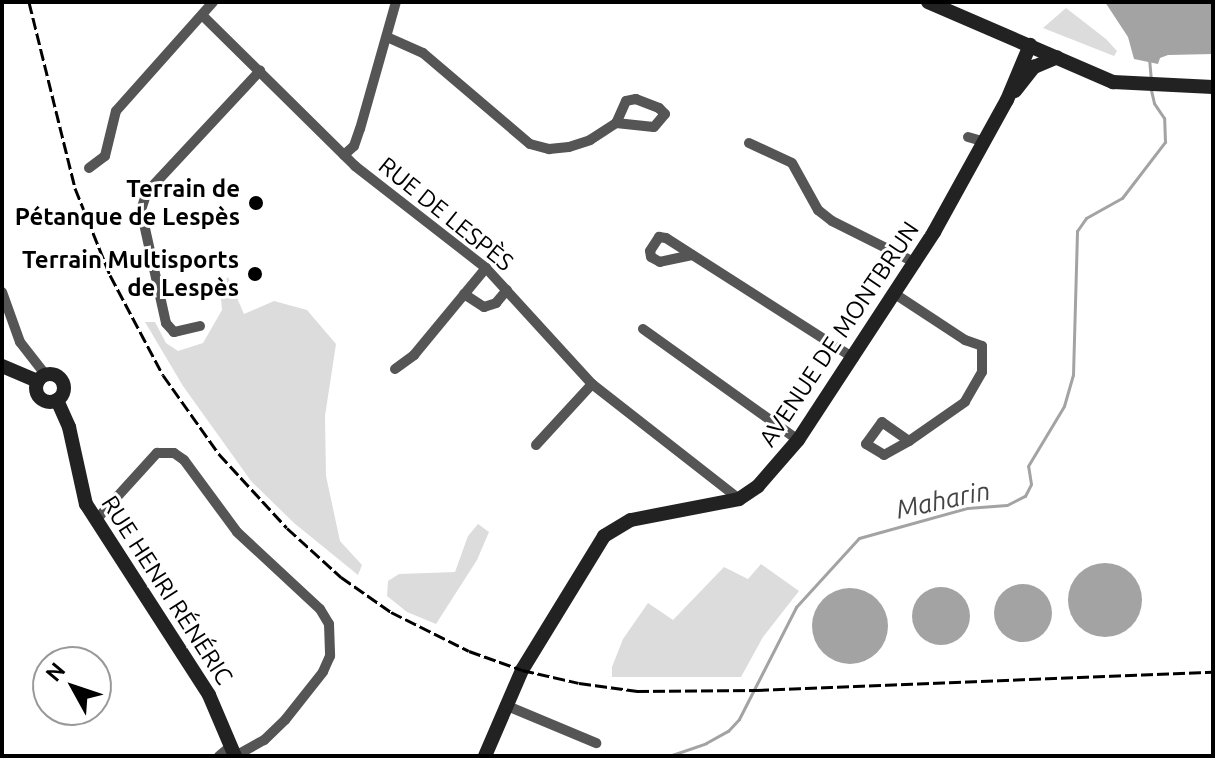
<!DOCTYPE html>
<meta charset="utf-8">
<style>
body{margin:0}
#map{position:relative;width:1215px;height:758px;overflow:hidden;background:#fff;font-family:Ubuntu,sans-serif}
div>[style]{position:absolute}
.green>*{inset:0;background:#dcdcdc}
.water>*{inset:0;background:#a3a3a3}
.round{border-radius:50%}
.stream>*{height:3px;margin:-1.5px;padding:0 1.5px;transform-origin:1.5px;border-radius:1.5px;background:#a3a3a3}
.street>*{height:10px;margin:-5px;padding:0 5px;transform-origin:5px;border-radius:5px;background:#555}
.secondary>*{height:14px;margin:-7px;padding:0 7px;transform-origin:7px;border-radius:7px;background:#222}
.secondary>.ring{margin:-7px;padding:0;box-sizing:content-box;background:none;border:14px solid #222;border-radius:50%}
.rail>*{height:3px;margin-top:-1.5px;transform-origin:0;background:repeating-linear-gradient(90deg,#000 0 12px,transparent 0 16px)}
.dots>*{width:22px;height:22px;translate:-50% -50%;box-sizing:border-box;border:4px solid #fff;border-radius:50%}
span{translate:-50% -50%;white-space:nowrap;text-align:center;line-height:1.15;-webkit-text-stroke:6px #fff;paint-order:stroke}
.poi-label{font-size:24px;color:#000;font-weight:700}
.right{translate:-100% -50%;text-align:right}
.street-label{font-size:24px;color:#000}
.water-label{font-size:26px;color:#444;font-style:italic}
.frame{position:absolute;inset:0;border:4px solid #000;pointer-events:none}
.north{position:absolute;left:32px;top:646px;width:80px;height:80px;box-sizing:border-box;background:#fff;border:2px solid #999;border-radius:50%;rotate:310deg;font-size:22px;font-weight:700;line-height:32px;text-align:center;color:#000}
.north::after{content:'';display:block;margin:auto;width:28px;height:36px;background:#000;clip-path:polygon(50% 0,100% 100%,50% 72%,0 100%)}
</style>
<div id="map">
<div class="green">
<div style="clip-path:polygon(1066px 8px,1106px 39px,1117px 51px,1114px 56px,1043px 28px)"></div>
<div style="clip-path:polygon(228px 277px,244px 314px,274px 301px,307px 310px,336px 344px,325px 416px,326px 476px,340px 541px,362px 565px,358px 575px,294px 523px,251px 481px,183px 386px,145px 322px,155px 322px,166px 343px,178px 351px,203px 343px,222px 310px,220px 288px)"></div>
<div style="clip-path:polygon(478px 524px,489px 532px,477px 560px,436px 624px,407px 612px,387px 596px,388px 581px,399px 574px,455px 572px,468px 536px)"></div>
<div style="clip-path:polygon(761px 564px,799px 591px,763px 637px,741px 677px,612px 677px,612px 667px,623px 639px,648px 603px,673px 620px,724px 567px,748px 579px)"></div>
</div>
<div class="water">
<div style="clip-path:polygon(1105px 2px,1213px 2px,1213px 54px,1168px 55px,1160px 58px,1158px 64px,1134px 59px,1128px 37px)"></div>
<div class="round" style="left:1068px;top:563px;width:74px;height:74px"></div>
<div class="round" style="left:994px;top:584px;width:58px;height:58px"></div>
<div class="round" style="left:912px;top:587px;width:58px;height:58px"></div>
<div class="round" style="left:812px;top:588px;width:76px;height:76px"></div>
</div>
<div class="stream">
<div style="left:1149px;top:58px;width:21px;rotate:85deg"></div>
<div style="left:669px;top:756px;width:39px;rotate:-19deg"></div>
<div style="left:706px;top:743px;width:25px;rotate:-29deg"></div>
<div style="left:728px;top:731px;width:16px;rotate:-47deg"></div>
<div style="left:739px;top:719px;width:126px;rotate:-63deg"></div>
<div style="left:796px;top:607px;width:93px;rotate:-47.6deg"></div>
<div style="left:859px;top:538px;width:112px;rotate:-15.5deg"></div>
<div style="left:967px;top:508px;width:40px;rotate:-4.3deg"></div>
<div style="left:1007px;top:505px;width:20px;rotate:-27deg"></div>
<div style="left:1025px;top:496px;width:13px;rotate:-63deg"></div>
<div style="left:1031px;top:484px;width:18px;rotate:-99deg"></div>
<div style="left:1028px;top:466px;width:70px;rotate:-59deg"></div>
<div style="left:1064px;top:406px;width:32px;rotate:-74deg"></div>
<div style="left:1073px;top:375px;width:144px;rotate:-88.4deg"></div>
<div style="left:1077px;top:231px;width:16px;rotate:-55deg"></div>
<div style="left:1086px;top:218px;width:41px;rotate:-29.1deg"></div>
<div style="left:1122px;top:198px;width:71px;rotate:-52.5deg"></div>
<div style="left:1165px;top:142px;width:24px;rotate:-92deg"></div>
<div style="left:1164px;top:118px;width:18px;rotate:-124deg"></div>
<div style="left:1154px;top:103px;width:13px;rotate:-103deg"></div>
</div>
<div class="street">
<div style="left:203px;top:16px;width:214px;rotate:44.6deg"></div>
<div style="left:355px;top:166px;width:166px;rotate:37.9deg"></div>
<div style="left:486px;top:268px;width:157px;rotate:47.6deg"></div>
<div style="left:592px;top:384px;width:187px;rotate:38deg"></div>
<div style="left:387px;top:37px;width:39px;rotate:24deg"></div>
<div style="left:423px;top:53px;width:140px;rotate:40.4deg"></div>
<div style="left:530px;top:144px;width:20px;rotate:15deg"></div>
<div style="left:549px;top:149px;width:20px;rotate:-6deg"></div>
<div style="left:569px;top:147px;width:22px;rotate:-18deg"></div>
<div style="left:590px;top:140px;width:31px;rotate:-33deg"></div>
<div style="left:616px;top:123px;width:38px;rotate:6deg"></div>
<div style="left:654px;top:127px;width:17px;rotate:-50deg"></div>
<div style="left:665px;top:114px;width:8px;rotate:-135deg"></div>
<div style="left:659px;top:108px;width:25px;rotate:-159deg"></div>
<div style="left:636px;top:99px;width:10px;rotate:169deg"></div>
<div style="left:626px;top:101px;width:24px;rotate:114deg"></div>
<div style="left:968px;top:137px;width:18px;rotate:16deg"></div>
<div style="left:749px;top:143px;width:47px;rotate:24.9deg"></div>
<div style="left:792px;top:163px;width:54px;rotate:61deg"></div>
<div style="left:818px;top:210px;width:18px;rotate:38deg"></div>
<div style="left:832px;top:221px;width:94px;rotate:26.6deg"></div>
<div style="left:344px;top:155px;width:13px;rotate:-42deg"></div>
<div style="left:354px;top:146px;width:18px;rotate:-71deg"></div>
<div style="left:360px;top:129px;width:132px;rotate:-74.2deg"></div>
<div style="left:89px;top:168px;width:20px;rotate:-37deg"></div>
<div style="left:105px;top:156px;width:46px;rotate:-76.3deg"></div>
<div style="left:116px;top:111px;width:146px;rotate:-48.3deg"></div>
<div style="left:692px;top:255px;width:33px;rotate:168deg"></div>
<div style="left:660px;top:262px;width:10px;rotate:-151deg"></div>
<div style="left:651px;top:257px;width:6px;rotate:-99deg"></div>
<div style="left:650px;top:251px;width:17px;rotate:-57deg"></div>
<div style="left:659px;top:237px;width:7px;rotate:8deg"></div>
<div style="left:666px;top:238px;width:223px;rotate:32.6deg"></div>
<div style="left:2px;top:292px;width:53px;rotate:70.2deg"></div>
<div style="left:20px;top:342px;width:41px;rotate:52deg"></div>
<div style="left:464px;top:294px;width:24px;rotate:33deg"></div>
<div style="left:484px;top:307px;width:13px;rotate:-18deg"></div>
<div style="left:496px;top:303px;width:17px;rotate:-50deg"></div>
<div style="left:895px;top:294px;width:84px;rotate:33.3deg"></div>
<div style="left:965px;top:340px;width:18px;rotate:19deg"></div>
<div style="left:982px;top:346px;width:26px;rotate:90deg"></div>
<div style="left:982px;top:372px;width:34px;rotate:120deg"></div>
<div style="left:965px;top:402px;width:68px;rotate:145.1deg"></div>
<div style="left:909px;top:441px;width:33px;rotate:-145deg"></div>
<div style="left:882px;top:422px;width:27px;rotate:126deg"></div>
<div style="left:866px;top:444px;width:21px;rotate:31deg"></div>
<div style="left:884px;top:455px;width:29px;rotate:-29deg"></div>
<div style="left:200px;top:326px;width:27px;rotate:167deg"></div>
<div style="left:174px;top:332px;width:12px;rotate:-132deg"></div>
<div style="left:166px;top:323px;width:116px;rotate:-102.5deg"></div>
<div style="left:141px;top:210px;width:19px;rotate:-72deg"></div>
<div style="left:147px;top:192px;width:166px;rotate:-47deg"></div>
<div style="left:643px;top:329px;width:191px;rotate:35.6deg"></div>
<div style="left:395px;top:369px;width:24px;rotate:-36deg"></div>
<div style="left:414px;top:355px;width:113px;rotate:-50.4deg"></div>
<div style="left:536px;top:445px;width:83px;rotate:-47.4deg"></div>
<div style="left:96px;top:520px;width:91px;rotate:-47.7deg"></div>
<div style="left:157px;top:453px;width:17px"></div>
<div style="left:174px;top:453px;width:12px;rotate:35deg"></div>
<div style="left:184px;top:460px;width:89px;rotate:53.6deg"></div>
<div style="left:237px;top:532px;width:113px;rotate:42.9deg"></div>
<div style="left:320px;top:609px;width:17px;rotate:59deg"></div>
<div style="left:329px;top:624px;width:32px;rotate:88deg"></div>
<div style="left:330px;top:656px;width:17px;rotate:114deg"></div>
<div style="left:323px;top:672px;width:61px;rotate:128.4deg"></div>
<div style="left:285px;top:720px;width:29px;rotate:136deg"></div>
<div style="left:264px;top:740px;width:33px;rotate:151deg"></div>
<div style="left:505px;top:705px;width:99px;rotate:22.7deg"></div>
<div style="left:219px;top:756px;width:16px;rotate:-40deg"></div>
</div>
<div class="secondary">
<div style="left:928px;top:2px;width:202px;rotate:23.4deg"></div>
<div style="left:1113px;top:82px;width:100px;rotate:2.9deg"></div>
<div style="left:1015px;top:91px;width:31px;rotate:-52deg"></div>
<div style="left:1034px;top:67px;width:25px;rotate:-23deg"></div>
<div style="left:2px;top:366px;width:39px;rotate:23deg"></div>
<div class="ring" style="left:36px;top:374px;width:14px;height:14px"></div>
<div style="left:57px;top:400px;width:30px;rotate:66deg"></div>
<div style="left:69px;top:427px;width:79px;rotate:77.6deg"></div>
<div style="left:86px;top:504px;width:227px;rotate:57.2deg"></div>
<div style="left:209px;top:695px;width:66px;rotate:66.9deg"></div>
<div style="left:485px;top:756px;width:94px;rotate:-66.7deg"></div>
<div style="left:522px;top:670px;width:157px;rotate:-58.5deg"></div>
<div style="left:604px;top:536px;width:31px;rotate:-31deg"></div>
<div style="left:631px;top:520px;width:110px;rotate:-11deg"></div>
<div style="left:739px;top:499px;width:23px;rotate:-34deg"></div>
<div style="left:758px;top:486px;width:61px;rotate:-49deg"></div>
<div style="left:798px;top:440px;width:249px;rotate:-56.8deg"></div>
<div style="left:934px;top:232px;width:151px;rotate:-61.1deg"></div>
<div style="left:1007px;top:100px;width:60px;rotate:-67.3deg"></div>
</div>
<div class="rail">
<div style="left:29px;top:2px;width:192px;rotate:76.1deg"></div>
<div style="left:75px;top:188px;width:94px;rotate:68.1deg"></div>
<div style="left:110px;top:275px;width:113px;rotate:62.1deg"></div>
<div style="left:163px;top:375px;width:97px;rotate:54.7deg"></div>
<div style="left:219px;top:454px;width:100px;rotate:47.4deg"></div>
<div style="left:287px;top:528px;width:73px;rotate:42.2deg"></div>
<div style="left:341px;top:577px;width:61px;rotate:35deg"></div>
<div style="left:391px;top:612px;width:87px;rotate:26.6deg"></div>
<div style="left:469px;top:651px;width:56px;rotate:19.7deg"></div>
<div style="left:522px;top:670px;width:58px;rotate:12.8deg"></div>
<div style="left:579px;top:683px;width:59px;rotate:7.9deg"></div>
<div style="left:637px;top:691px;width:120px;rotate:-0.5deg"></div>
<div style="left:757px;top:690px;width:456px;rotate:-2.3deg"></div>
</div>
<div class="dots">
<div style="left:256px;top:203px;background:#000"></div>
<div style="left:255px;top:274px;background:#000"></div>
</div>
<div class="poi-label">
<span class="right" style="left:240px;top:203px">Terrain de<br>Pétanque de Lespès</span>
<span class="right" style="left:239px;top:274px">Terrain Multisports<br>de Lespès</span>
</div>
<div class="street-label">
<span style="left:446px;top:214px;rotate:39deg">RUE DE LESPÈS</span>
<span style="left:839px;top:334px;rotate:-56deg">AVENUE DE MONTBRUN</span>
<span style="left:167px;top:590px;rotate:57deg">RUE HENRI RÉNÉRIC</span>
</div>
<div class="water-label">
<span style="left:943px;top:500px;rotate:-12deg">Maharin</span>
</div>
<div class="frame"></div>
<div class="north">N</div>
</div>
